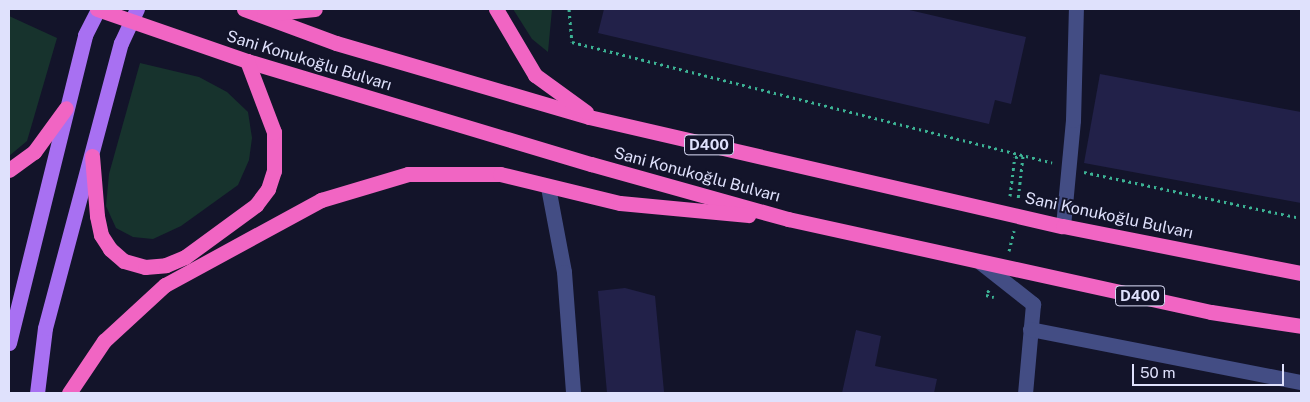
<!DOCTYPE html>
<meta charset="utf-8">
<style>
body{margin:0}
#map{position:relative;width:1310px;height:402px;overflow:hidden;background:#13142a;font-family:"Public Sans",sans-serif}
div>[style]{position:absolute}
.green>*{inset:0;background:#17332d}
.building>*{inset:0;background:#222149}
.path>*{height:3px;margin-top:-1.5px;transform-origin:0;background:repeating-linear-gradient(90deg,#3cb294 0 2.5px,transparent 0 6.5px)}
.minor>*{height:15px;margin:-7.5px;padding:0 7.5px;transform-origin:7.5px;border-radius:7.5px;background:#434d84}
.major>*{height:15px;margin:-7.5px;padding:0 7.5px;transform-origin:7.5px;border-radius:7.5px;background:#a870f2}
.highway>*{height:15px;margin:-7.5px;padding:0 7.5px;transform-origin:7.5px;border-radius:7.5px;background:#f165c3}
span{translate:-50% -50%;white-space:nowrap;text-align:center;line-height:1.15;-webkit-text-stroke:4px #13142a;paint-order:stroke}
.shield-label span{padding:1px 4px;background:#13142a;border:1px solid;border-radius:4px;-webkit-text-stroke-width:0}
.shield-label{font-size:15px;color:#dfe1fc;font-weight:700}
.street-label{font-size:16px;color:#dfe1fc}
.frame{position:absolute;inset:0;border:10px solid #dfe1fc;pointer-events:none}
.scale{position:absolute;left:1132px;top:364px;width:152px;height:22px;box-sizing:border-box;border:2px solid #dfe1fc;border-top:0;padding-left:6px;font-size:15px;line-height:18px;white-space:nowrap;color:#dfe1fc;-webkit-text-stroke:4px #13142a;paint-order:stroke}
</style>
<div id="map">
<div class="green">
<div style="clip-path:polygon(513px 9px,552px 9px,548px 52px,532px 39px)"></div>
<div style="clip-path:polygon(9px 16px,57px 38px,27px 141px,9px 156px)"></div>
<div style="clip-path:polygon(140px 63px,199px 77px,227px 92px,248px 112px,252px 138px,249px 160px,238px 185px,181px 226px,153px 239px,133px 237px,116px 228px,106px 206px,109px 174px)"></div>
</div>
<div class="building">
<div style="clip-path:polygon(604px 9px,905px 9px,1026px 37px,1011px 104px,995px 100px,989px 124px,598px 33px)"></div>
<div style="clip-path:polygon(1100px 74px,1301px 112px,1301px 203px,1084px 163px)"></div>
<div style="clip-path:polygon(625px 288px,655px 296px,664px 392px,607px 393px,598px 291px)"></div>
<div style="clip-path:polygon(856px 330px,881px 336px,875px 366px,937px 379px,934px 393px,842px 393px)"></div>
</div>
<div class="path">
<div style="left:569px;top:9px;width:33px;rotate:85deg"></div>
<div style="left:572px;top:42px;width:495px;rotate:14.1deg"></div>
<div style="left:1084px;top:172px;width:222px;rotate:12deg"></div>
<div style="left:1010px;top:196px;width:39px;rotate:-83deg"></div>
<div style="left:1015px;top:157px;width:8px;rotate:-7deg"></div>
<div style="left:1023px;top:156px;width:44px;rotate:96.5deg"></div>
<div style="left:1009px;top:251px;width:21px;rotate:-76deg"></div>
<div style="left:989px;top:290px;width:6px;rotate:121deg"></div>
<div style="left:986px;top:295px;width:8px;rotate:14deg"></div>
</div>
<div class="minor">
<div style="left:548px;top:187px;width:86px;rotate:79.3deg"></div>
<div style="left:564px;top:272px;width:121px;rotate:85.7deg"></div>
<div style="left:1063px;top:226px;width:106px;rotate:-84.6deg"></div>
<div style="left:1073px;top:120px;width:111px;rotate:-88.5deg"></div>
<div style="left:980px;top:262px;width:68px;rotate:38.4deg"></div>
<div style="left:1033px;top:304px;width:89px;rotate:95.1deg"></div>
<div style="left:1030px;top:329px;width:276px;rotate:11.1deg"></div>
</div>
<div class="major">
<div style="left:9px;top:343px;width:317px;rotate:-76.1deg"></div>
<div style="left:85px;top:35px;width:29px;rotate:-63deg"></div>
<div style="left:37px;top:393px;width:65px;rotate:-83deg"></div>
<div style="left:45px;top:328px;width:295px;rotate:-75.1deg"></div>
<div style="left:121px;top:43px;width:38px;rotate:-65deg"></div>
</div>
<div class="highway">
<div style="left:97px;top:9px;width:159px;rotate:19.1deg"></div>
<div style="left:247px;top:61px;width:359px;rotate:16.7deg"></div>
<div style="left:591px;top:164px;width:205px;rotate:15.6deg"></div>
<div style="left:788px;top:219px;width:433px;rotate:12.4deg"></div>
<div style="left:1211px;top:312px;width:91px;rotate:8.8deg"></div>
<div style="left:244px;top:9px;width:98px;rotate:20.3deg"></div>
<div style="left:336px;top:43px;width:264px;rotate:16.3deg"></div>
<div style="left:589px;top:117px;width:486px;rotate:13deg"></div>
<div style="left:1063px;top:226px;width:243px;rotate:11.2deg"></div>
<div style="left:496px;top:9px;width:77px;rotate:59.4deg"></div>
<div style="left:535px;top:75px;width:63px;rotate:36deg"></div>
<div style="left:264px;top:14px;width:51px;rotate:-5.6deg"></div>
<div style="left:92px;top:156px;width:60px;rotate:85.2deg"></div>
<div style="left:97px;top:216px;width:19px;rotate:78deg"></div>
<div style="left:101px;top:235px;width:17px;rotate:57deg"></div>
<div style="left:110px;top:249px;width:18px;rotate:41deg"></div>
<div style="left:124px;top:261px;width:22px;rotate:16deg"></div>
<div style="left:145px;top:267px;width:21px;rotate:-5deg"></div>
<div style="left:166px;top:265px;width:21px;rotate:-23deg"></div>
<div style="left:185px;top:257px;width:88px;rotate:-36.2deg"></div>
<div style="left:256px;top:205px;width:20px;rotate:-53deg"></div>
<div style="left:268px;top:189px;width:19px;rotate:-72deg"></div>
<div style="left:274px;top:171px;width:39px;rotate:-90deg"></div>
<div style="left:274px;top:132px;width:76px;rotate:-110.8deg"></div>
<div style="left:9px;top:170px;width:31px;rotate:-36deg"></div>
<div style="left:34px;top:152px;width:54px;rotate:-54deg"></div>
<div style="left:69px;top:393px;width:63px;rotate:-56.1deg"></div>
<div style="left:104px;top:341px;width:83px;rotate:-42.6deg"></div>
<div style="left:165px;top:285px;width:178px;rotate:-28.6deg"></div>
<div style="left:321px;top:200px;width:91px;rotate:-16.6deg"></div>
<div style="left:408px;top:174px;width:92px"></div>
<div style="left:500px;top:174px;width:123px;rotate:13.6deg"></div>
<div style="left:620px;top:203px;width:129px;rotate:5.4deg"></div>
</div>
<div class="shield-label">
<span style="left:709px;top:145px">D400</span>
<span style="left:1140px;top:296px">D400</span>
</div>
<div class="street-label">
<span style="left:309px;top:61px;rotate:17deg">Sani Konukoğlu Bulvarı</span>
<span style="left:697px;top:175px;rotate:15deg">Sani Konukoğlu Bulvarı</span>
<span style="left:1109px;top:216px;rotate:12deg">Sani Konukoğlu Bulvarı</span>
</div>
<div class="frame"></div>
<div class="scale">50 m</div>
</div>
